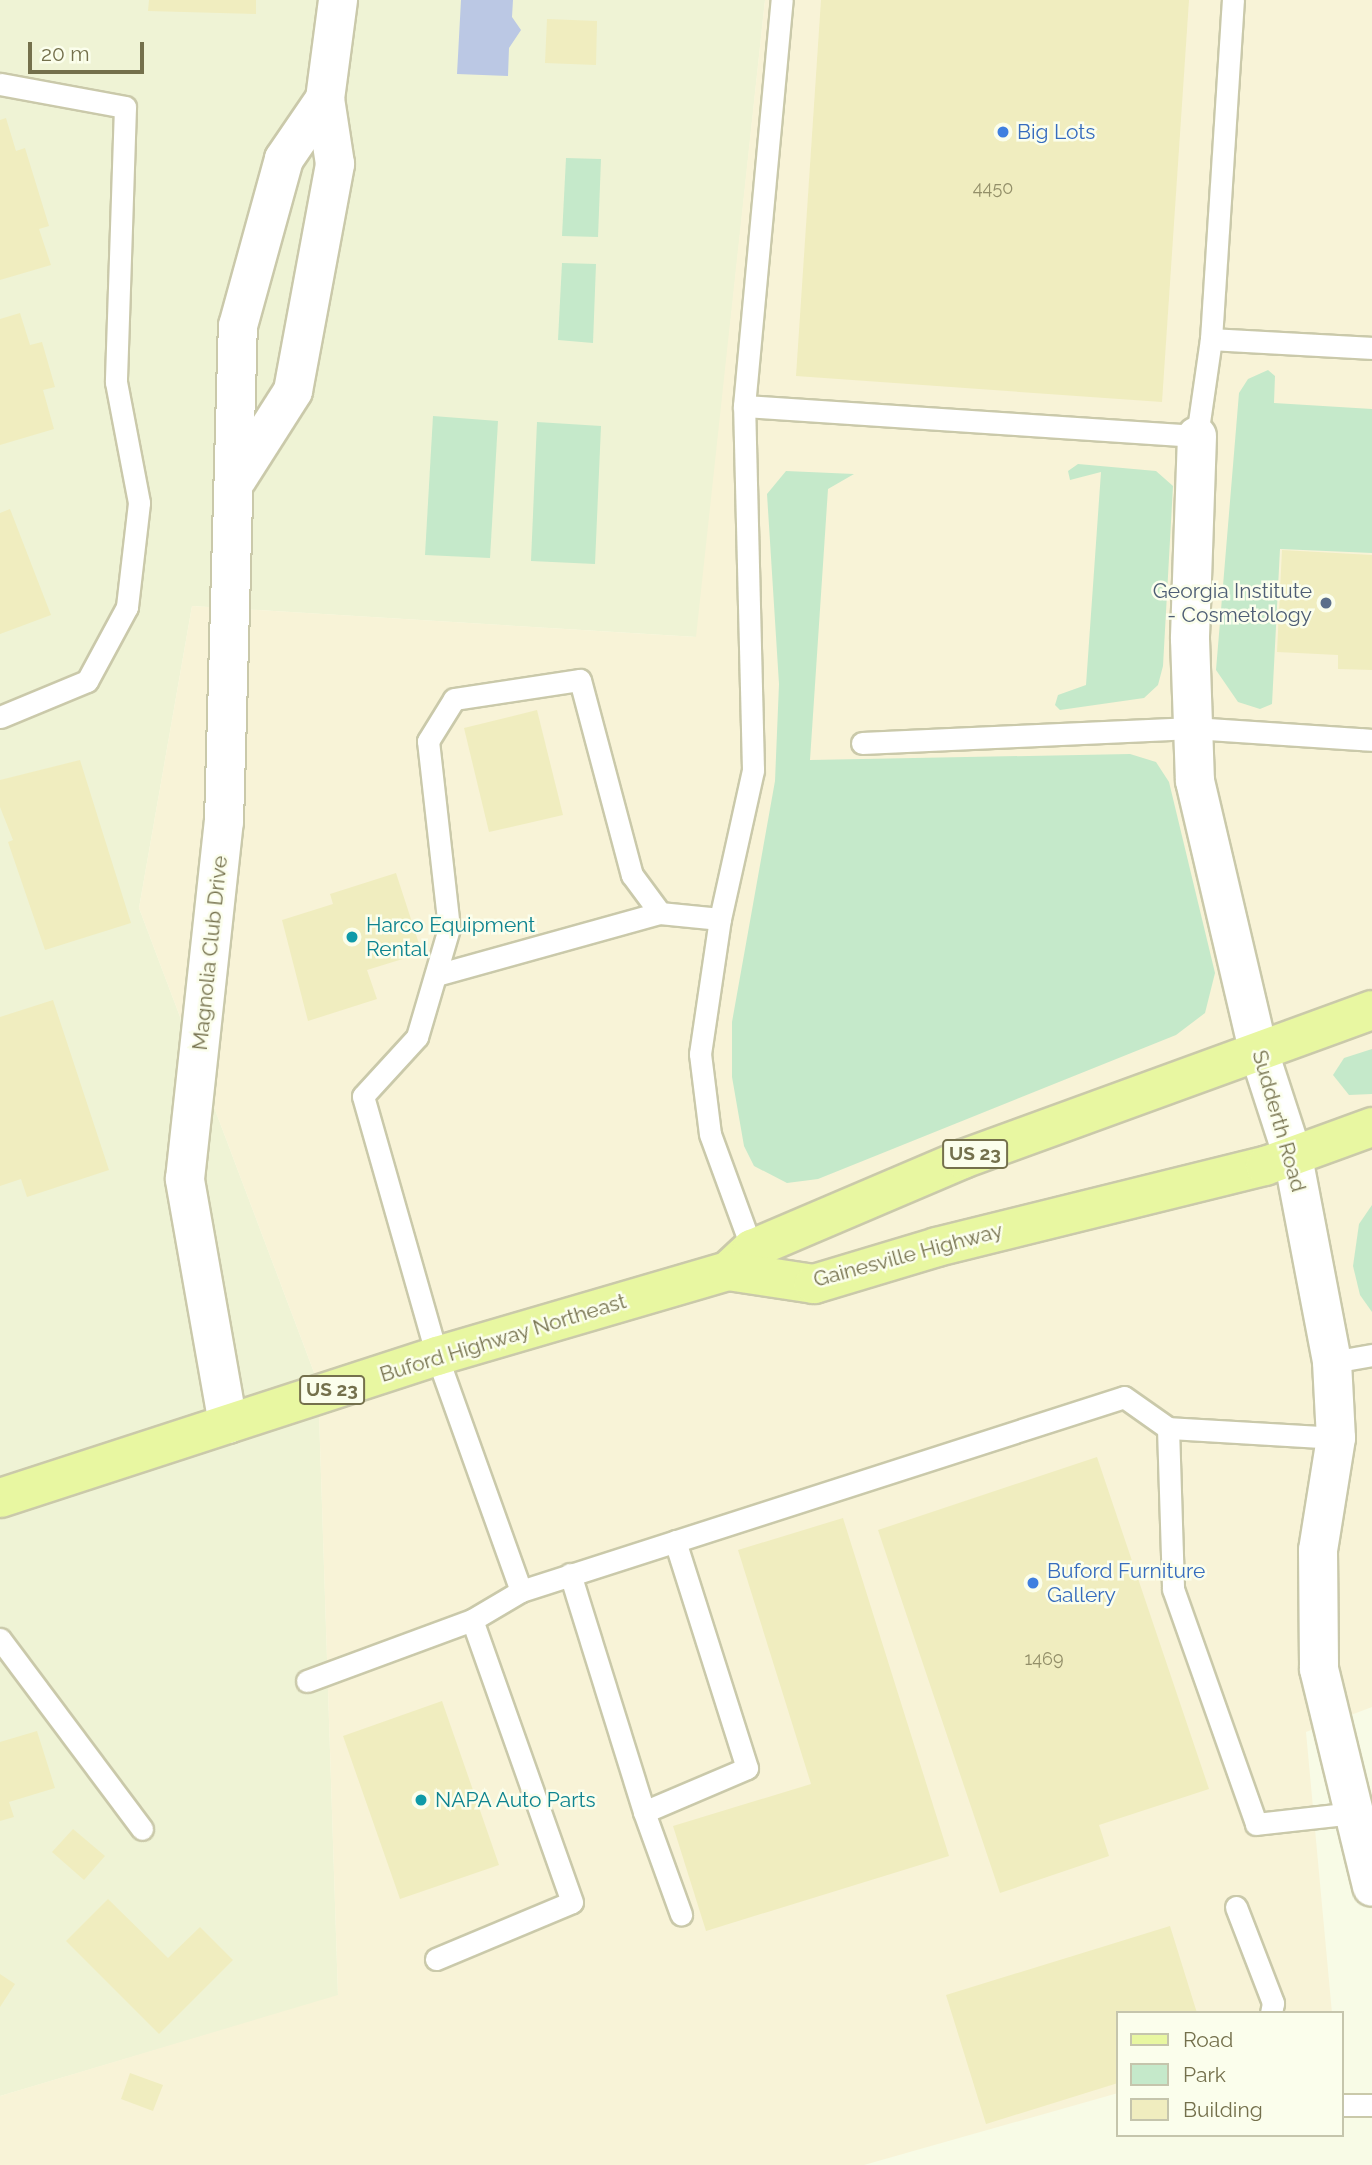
<!DOCTYPE html>
<style>
body{margin:0}
#map{position:relative;width:1372px;height:2165px;overflow:hidden;background:#f8fbe6;font-family:Raleway,sans-serif}
div>[style]{position:absolute}
.residential>*{inset:0;background:#eff3d5}
.commercial>*{inset:0;background:#f8f3d7}
.green>*{inset:0;background:#c5e9ca}
.water>*{inset:0;background:#bbc8e4}
.building>*{inset:0;background:#f0edbf}
.roads{filter:drop-shadow(2px 0 #cac9aa) drop-shadow(-2px 0 #cac9aa) drop-shadow(0 2px #cac9aa) drop-shadow(0 -2px #cac9aa)}
.lane>*{height:21px;margin:-10.5px;padding:0 10.5px;transform-origin:10.5px;border-radius:10.5px;background:#fff}
.street>*{height:38px;margin:-19px;padding:0 19px;transform-origin:19px;border-radius:19px;background:#fff}
.primary>*{height:38px;margin:-19px;padding:0 19px;transform-origin:19px;border-radius:19px;background:#e8f7a1}
.dots>*{width:19px;height:19px;translate:-50% -50%;box-sizing:border-box;border:4px solid #fbfeec;border-radius:50%}
span{translate:-50% -50%;white-space:nowrap;text-align:center;line-height:1.15;-webkit-text-stroke:5px #fbfeec;paint-order:stroke}
.number-label{font-size:18px;color:#938f69}
.number-label span{-webkit-text-stroke-width:0}
.shield-label span{padding:2px 5px;background:#fbfeec;border:2px solid;border-radius:5px;-webkit-text-stroke-width:0}
.shield-label{font-size:19px;color:#74704c;font-weight:700}
.shop-label{font-size:21px;color:#366cbe}
.left{translate:0 -50%;text-align:left}
.service-label{font-size:21px;color:#4e5e75}
.right{translate:-100% -50%;text-align:right}
.culture-label{font-size:21px;color:#0d838f}
.street-label{font-size:21px;color:#74704c}
.legend{position:absolute;left:1116px;top:2011px;width:228px;height:126px;box-sizing:border-box;background:#fbfeec;border:2px solid #c5c5ac;margin:0;padding:9px 12px;list-style:none;font-size:21px;color:#74704c}
.legend li{display:flex;align-items:center;gap:14px;height:35px}
.legend b{width:35px;border:2px solid #c5c5ac}
.scale{position:absolute;left:28px;top:42px;width:116px;height:32px;box-sizing:border-box;border:4px solid #74704c;border-top:0;padding-left:9px;font-size:21px;line-height:24px;white-space:nowrap;color:#74704c;-webkit-text-stroke:5px #fbfeec;paint-order:stroke}
</style>
<div id="map">
<div class="residential">
<div style="clip-path:polygon(0 0,765px 0,697px 637px,192px 606px,139px 908px,318px 1383px,338px 1996px,0 2096px)"></div>
</div>
<div class="commercial">
<div style="clip-path:polygon(765px 0,1372px 0,1372px 1707px,1306px 1732px,1332px 2013px,1118px 2013px,1118px 2093px,864px 2165px,0 2165px,0 2096px,338px 1995px,318px 1383px,139px 908px,192px 606px,696px 637px)"></div>
</div>
<div class="green">
<div style="clip-path:polygon(566px 158px,601px 159px,598px 237px,562px 236px)"></div>
<div style="clip-path:polygon(562px 263px,596px 264px,593px 343px,558px 340px)"></div>
<div style="clip-path:polygon(1268px 370px,1275px 376px,1274px 403px,1372px 409px,1372px 553px,1280px 549px,1272px 704px,1260px 709px,1238px 702px,1216px 670px,1239px 393px,1248px 379px)"></div>
<div style="clip-path:polygon(433px 416px,498px 421px,490px 558px,425px 555px)"></div>
<div style="clip-path:polygon(537px 422px,601px 426px,595px 564px,531px 561px)"></div>
<div style="clip-path:polygon(1078px 464px,1156px 471px,1173px 486px,1163px 666px,1158px 685px,1144px 698px,1060px 710px,1055px 705px,1058px 695px,1086px 685px,1101px 472px,1070px 480px,1068px 471px)"></div>
<div style="clip-path:polygon(786px 471px,854px 474px,828px 489px,810px 760px,1130px 754px,1156px 762px,1169px 782px,1215px 973px,1205px 1013px,1176px 1035px,818px 1179px,787px 1183px,754px 1166px,744px 1146px,732px 1077px,732px 1022px,775px 781px,779px 684px,767px 494px)"></div>
<div style="clip-path:polygon(1372px 1049px,1372px 1094px,1349px 1095px,1333px 1075px,1344px 1058px)"></div>
<div style="clip-path:polygon(1372px 1205px,1372px 1312px,1360px 1295px,1353px 1266px,1359px 1224px)"></div>
</div>
<div class="water">
<div style="clip-path:polygon(461px 0,513px 0,512px 17px,521px 30px,509px 48px,508px 76px,457px 74px)"></div>
</div>
<div class="building">
<div style="clip-path:polygon(149px 0,256px 0,256px 14px,148px 11px)"></div>
<div style="clip-path:polygon(821px 0,1189px 0,1162px 402px,796px 376px)"></div>
<div style="clip-path:polygon(547px 19px,597px 21px,596px 65px,545px 63px)"></div>
<div style="clip-path:polygon(6px 118px,16px 151px,25px 148px,49px 226px,39px 229px,51px 265px,0 280px,0 120px)"></div>
<div style="clip-path:polygon(20px 313px,30px 345px,42px 342px,55px 387px,43px 390px,54px 429px,0 445px,0 319px)"></div>
<div style="clip-path:polygon(10px 509px,51px 615px,0 634px,0 513px)"></div>
<div style="clip-path:polygon(1282px 550px,1372px 555px,1372px 670px,1338px 669px,1338px 655px,1277px 652px)"></div>
<div style="clip-path:polygon(537px 710px,563px 815px,489px 832px,464px 728px)"></div>
<div style="clip-path:polygon(80px 760px,131px 923px,45px 950px,8px 842px,13px 840px,0 807px,0 780px)"></div>
<div style="clip-path:polygon(396px 873px,422px 953px,367px 970px,377px 999px,308px 1021px,282px 920px,333px 904px,330px 894px)"></div>
<div style="clip-path:polygon(53px 1000px,109px 1170px,27px 1197px,21px 1179px,0 1186px,0 1017px)"></div>
<div style="clip-path:polygon(1097px 1457px,1209px 1789px,1099px 1825px,1109px 1856px,1000px 1893px,878px 1530px)"></div>
<div style="clip-path:polygon(843px 1518px,949px 1856px,706px 1931px,673px 1826px,811px 1784px,738px 1550px)"></div>
<div style="clip-path:polygon(442px 1701px,499px 1865px,400px 1899px,343px 1736px)"></div>
<div style="clip-path:polygon(37px 1731px,55px 1788px,9px 1802px,14px 1817px,0 1821px,0 1742px)"></div>
<div style="clip-path:polygon(73px 1829px,105px 1856px,84px 1880px,52px 1852px)"></div>
<div style="clip-path:polygon(108px 1899px,168px 1958px,200px 1927px,233px 1960px,159px 2034px,66px 1941px)"></div>
<div style="clip-path:polygon(1170px 1926px,1197px 2013px,1118px 2013px,1118px 2083px,986px 2124px,946px 1995px)"></div>
<div style="clip-path:polygon(0 1974px,15px 1984px,0 2007px)"></div>
<div style="clip-path:polygon(130px 2073px,163px 2085px,153px 2111px,121px 2099px)"></div>
</div>
<div class="roads">
<div class="lane">
<div style="left:0;top:84px;width:127px;rotate:10.4deg"></div>
<div style="left:125px;top:107px;width:275px;rotate:91.9deg"></div>
<div style="left:116px;top:382px;width:123px;rotate:79.2deg"></div>
<div style="left:139px;top:503px;width:105px;rotate:96.6deg"></div>
<div style="left:127px;top:607px;width:84px;rotate:118.4deg"></div>
<div style="left:87px;top:681px;width:94px;rotate:157.5deg"></div>
<div style="left:1211px;top:339px;width:340px;rotate:-86.3deg"></div>
<div style="left:744px;top:406px;width:408px;rotate:-84.7deg"></div>
<div style="left:862px;top:743px;width:331px;rotate:-2.6deg"></div>
<div style="left:1193px;top:728px;width:179px;rotate:3.8deg"></div>
<div style="left:436px;top:975px;width:232px;rotate:-15.5deg"></div>
<div style="left:752px;top:1249px;width:122px;rotate:-110.1deg"></div>
<div style="left:710px;top:1134px;width:81px;rotate:-97.1deg"></div>
<div style="left:700px;top:1054px;width:136px;rotate:-81.6deg"></div>
<div style="left:720px;top:919px;width:153px;rotate:-77.5deg"></div>
<div style="left:753px;top:770px;width:364px;rotate:-91.4deg"></div>
<div style="left:744px;top:406px;width:454px;rotate:3.8deg"></div>
<div style="left:1197px;top:436px;width:98px;rotate:-81.8deg"></div>
<div style="left:1211px;top:339px;width:161px;rotate:3.2deg"></div>
<div style="left:1332px;top:1362px;width:41px;rotate:-9.9deg"></div>
<div style="left:1168px;top:1428px;width:161px;rotate:88.2deg"></div>
<div style="left:1173px;top:1589px;width:249px;rotate:70.5deg"></div>
<div style="left:1256px;top:1824px;width:99px;rotate:-6.4deg"></div>
<div style="left:570px;top:1574px;width:249px;rotate:72.7deg"></div>
<div style="left:644px;top:1812px;width:112px;rotate:-23.1deg"></div>
<div style="left:747px;top:1768px;width:238px;rotate:-107.6deg"></div>
<div style="left:521px;top:1591px;width:633px;rotate:-17.83deg"></div>
<div style="left:1124px;top:1397px;width:54px;rotate:35.2deg"></div>
<div style="left:1168px;top:1428px;width:168px;rotate:3.4deg"></div>
<div style="left:0;top:1639px;width:237px;rotate:53.2deg"></div>
<div style="left:307px;top:1681px;width:176px;rotate:-20.3deg"></div>
<div style="left:644px;top:1812px;width:109px;rotate:70.1deg"></div>
<div style="left:1236px;top:1907px;width:103px;rotate:68.9deg"></div>
<div style="left:1273px;top:2003px;width:10px;rotate:101deg"></div>
<div style="left:436px;top:1959px;width:147px;rotate:-22.7deg"></div>
<div style="left:572px;top:1902px;width:299px;rotate:-109.5deg"></div>
<div style="left:472px;top:1620px;width:57px;rotate:-30.6deg"></div>
<div style="left:521px;top:1591px;width:250px;rotate:-109.7deg"></div>
<div style="left:437px;top:1356px;width:270px;rotate:-105.9deg"></div>
<div style="left:363px;top:1096px;width:80px;rotate:-47.5deg"></div>
<div style="left:417px;top:1037px;width:114px;rotate:-73.6deg"></div>
<div style="left:449px;top:928px;width:188px;rotate:-96.4deg"></div>
<div style="left:428px;top:741px;width:49px;rotate:-58.2deg"></div>
<div style="left:454px;top:699px;width:127px;rotate:-8.6deg"></div>
<div style="left:580px;top:680px;width:202px;rotate:75.1deg"></div>
<div style="left:632px;top:875px;width:47px;rotate:53.6deg"></div>
<div style="left:660px;top:913px;width:60px;rotate:5.7deg"></div>
<div style="left:1342px;top:2105px;width:30px"></div>
</div>
<div class="street">
<div style="left:1197px;top:436px;width:203px;rotate:92deg"></div>
<div style="left:1190px;top:639px;width:142px;rotate:88deg"></div>
<div style="left:1195px;top:781px;width:275px;rotate:76.8deg"></div>
<div style="left:1258px;top:1049px;width:114px;rotate:72deg"></div>
<div style="left:1293px;top:1157px;width:209px;rotate:79.2deg"></div>
<div style="left:1332px;top:1362px;width:76px;rotate:87deg"></div>
<div style="left:1336px;top:1438px;width:113px;rotate:99.1deg"></div>
<div style="left:1318px;top:1550px;width:119px;rotate:89.5deg"></div>
<div style="left:1319px;top:1669px;width:224px;rotate:76.3deg"></div>
<div style="left:237px;top:479px;width:104px;rotate:-57.5deg"></div>
<div style="left:293px;top:391px;width:231px;rotate:-79.5deg"></div>
<div style="left:335px;top:164px;width:66px;rotate:-98.7deg"></div>
<div style="left:325px;top:99px;width:100px;rotate:-82.5deg"></div>
<div style="left:228px;top:1424px;width:249px;rotate:-100deg"></div>
<div style="left:185px;top:1179px;width:359px;rotate:-83.8deg"></div>
<div style="left:224px;top:822px;width:496px;rotate:-88.4deg"></div>
<div style="left:238px;top:326px;width:173px;rotate:-74.6deg"></div>
<div style="left:284px;top:159px;width:73px;rotate:-55.7deg"></div>
</div>
<div class="primary">
<div style="left:728px;top:1271px;width:33px;rotate:-43deg"></div>
<div style="left:752px;top:1249px;width:229px;rotate:-23.1deg"></div>
<div style="left:963px;top:1159px;width:435px;rotate:-20deg"></div>
<div style="left:0;top:1498px;width:459px;rotate:-18deg"></div>
<div style="left:437px;top:1356px;width:303px;rotate:-16.3deg"></div>
<div style="left:728px;top:1271px;width:87px;rotate:8.6deg"></div>
<div style="left:814px;top:1284px;width:128px;rotate:-16.7deg"></div>
<div style="left:937px;top:1247px;width:338px;rotate:-13.9deg"></div>
<div style="left:1265px;top:1166px;width:114px;rotate:-20deg"></div>
</div>
</div>
<div class="dots">
<div style="left:1003px;top:132px;background:#3f7fe0"></div>
<div style="left:1326px;top:603px;background:#5c6f8a"></div>
<div style="left:352px;top:937px;background:#0f9aa8"></div>
<div style="left:1033px;top:1583px;background:#3f7fe0"></div>
<div style="left:421px;top:1800px;background:#0f9aa8"></div>
</div>
<div class="number-label">
<span style="left:993px;top:188px">4450</span>
<span style="left:1044px;top:1659px">1469</span>
</div>
<div class="shield-label">
<span style="left:975px;top:1154px">US 23</span>
<span style="left:332px;top:1390px">US 23</span>
</div>
<div class="shop-label">
<span class="left" style="left:1017px;top:132px">Big Lots</span>
<span class="left" style="left:1047px;top:1583px">Buford Furniture<br>Gallery</span>
</div>
<div class="service-label">
<span class="right" style="left:1312px;top:603px">Georgia Institute<br>- Cosmetology</span>
</div>
<div class="culture-label">
<span class="left" style="left:366px;top:937px">Harco Equipment<br>Rental</span>
<span class="left" style="left:435px;top:1800px">NAPA Auto Parts</span>
</div>
<div class="street-label">
<span style="left:210px;top:953px;rotate:-84deg">Magnolia Club Drive</span>
<span style="left:1279px;top:1121px;rotate:74deg">Sudderth Road</span>
<span style="left:908px;top:1255px;rotate:-15deg">Gainesville Highway</span>
<span style="left:503px;top:1338px;rotate:-17deg">Buford Highway Northeast</span>
</div>
<ul class="legend">
<li><b style="height:9px;background:#e8f7a1"></b>Road</li>
<li><b style="height:19px;background:#c5e9ca"></b>Park</li>
<li><b style="height:19px;background:#f0edbf"></b>Building</li>
</ul>
<div class="scale">20 m</div>
</div>
